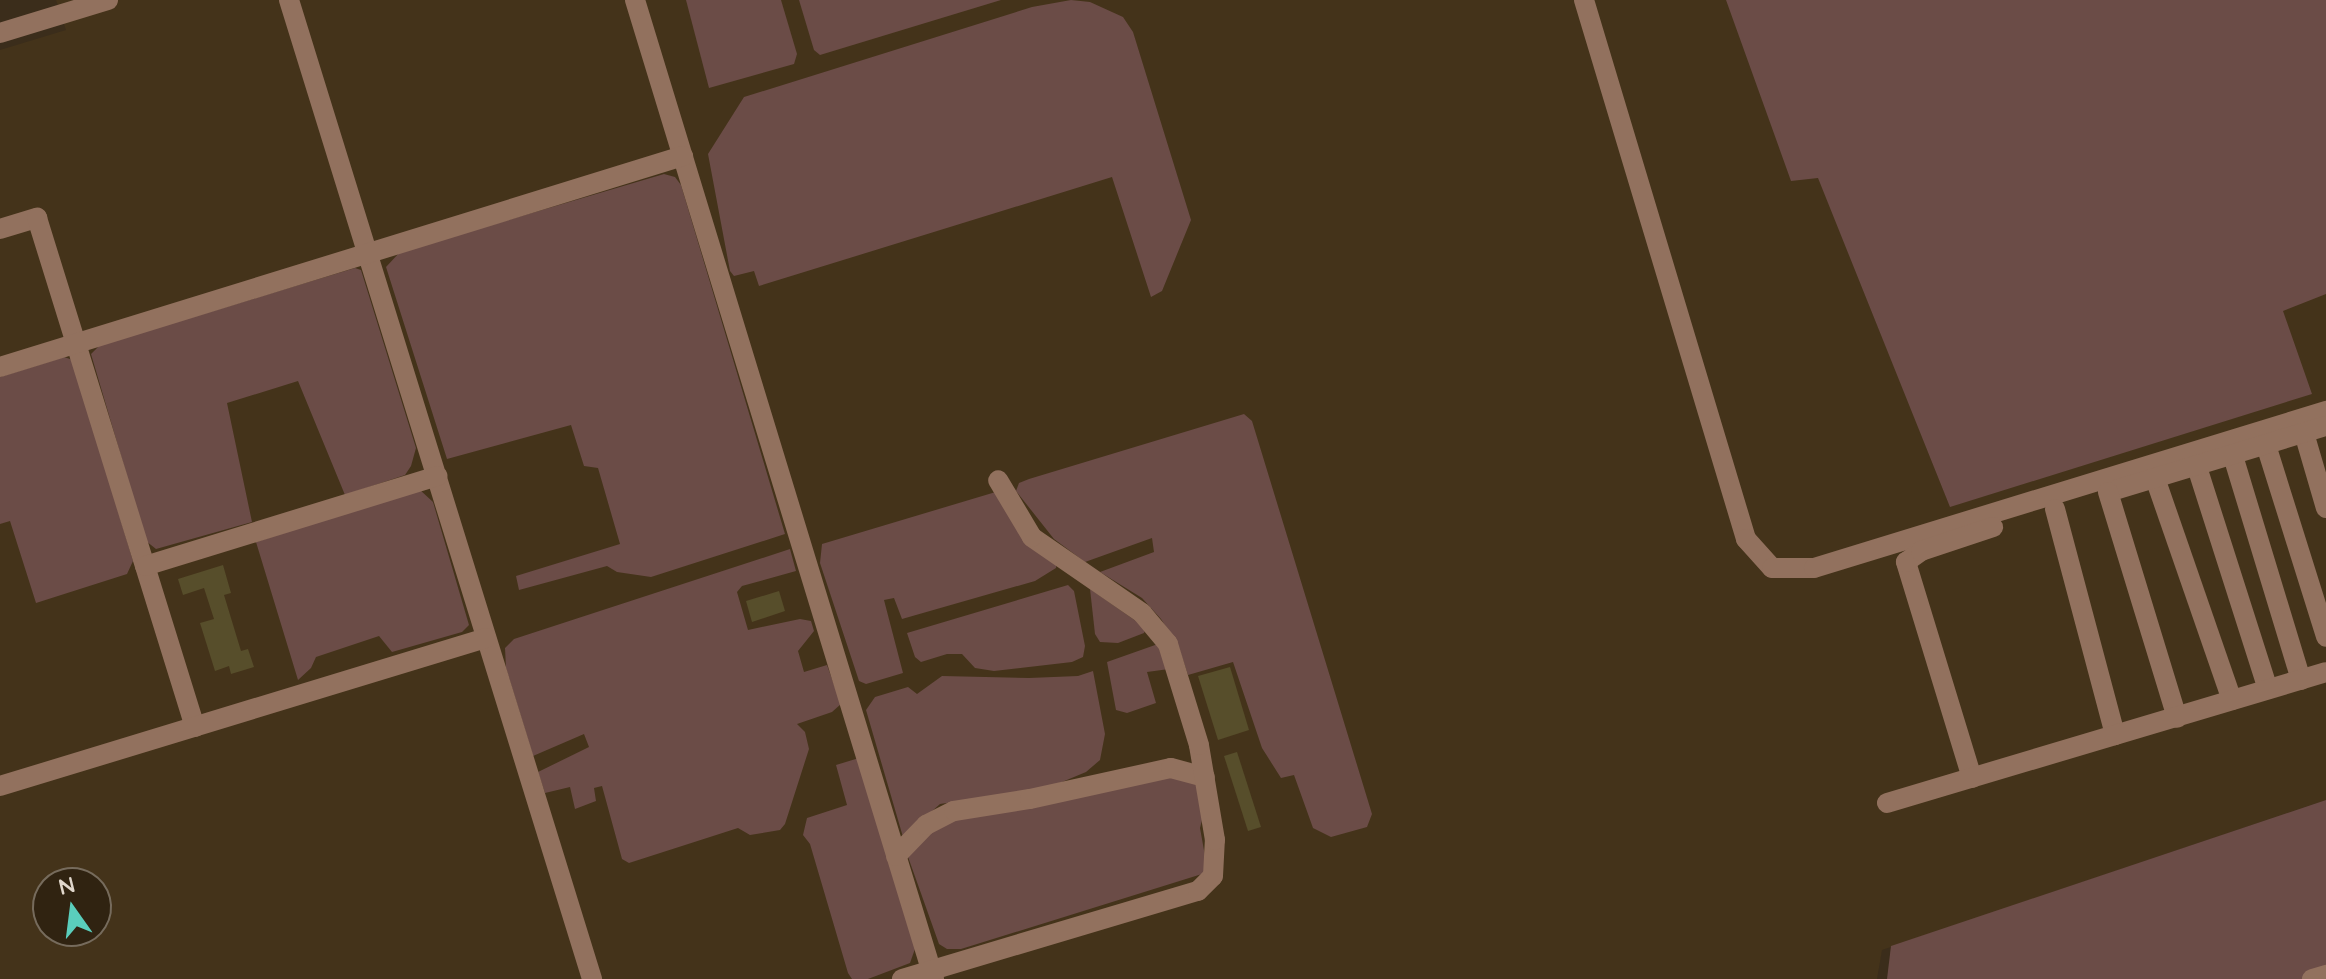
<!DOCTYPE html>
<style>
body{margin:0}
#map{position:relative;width:2326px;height:979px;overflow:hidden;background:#3b2d1b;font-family:Quicksand,sans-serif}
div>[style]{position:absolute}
.built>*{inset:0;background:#44331a}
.green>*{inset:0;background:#6b4c47}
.building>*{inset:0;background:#574e2b}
.minor>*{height:20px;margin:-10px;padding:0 10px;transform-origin:10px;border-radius:10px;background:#92715e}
span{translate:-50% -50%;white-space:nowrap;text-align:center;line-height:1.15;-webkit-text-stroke:7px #302311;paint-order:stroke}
.north{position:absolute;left:32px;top:867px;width:80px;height:80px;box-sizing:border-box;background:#302311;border:2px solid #766b5c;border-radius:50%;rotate:346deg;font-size:22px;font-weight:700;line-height:32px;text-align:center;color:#e0d7cc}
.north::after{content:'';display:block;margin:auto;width:28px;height:36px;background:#5acebc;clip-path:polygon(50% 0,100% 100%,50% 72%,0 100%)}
</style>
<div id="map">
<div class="built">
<div style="clip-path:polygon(evenodd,56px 0,2326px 0,2326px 800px,1882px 950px,1877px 979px,0 979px,0 50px,66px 30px,56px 0,48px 883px,96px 883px,96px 931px,48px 931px,48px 883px)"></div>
</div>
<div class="green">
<div style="clip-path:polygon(686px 0,781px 0,797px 54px,794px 64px,709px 88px)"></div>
<div style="clip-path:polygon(799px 0,1001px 0,820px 55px,814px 50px)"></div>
<div style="clip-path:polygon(1071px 0,1090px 2px,1123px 17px,1133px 32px,1191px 220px,1162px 291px,1151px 297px,1112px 177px,759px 286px,754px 271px,734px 276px,730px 271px,708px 154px,744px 97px,1032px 7px)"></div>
<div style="clip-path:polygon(1726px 0,2326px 0,2326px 294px,2283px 311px,2312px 394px,1950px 507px,1818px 178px,1791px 181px)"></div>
<div style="clip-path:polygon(664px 174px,675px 177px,681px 185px,785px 534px,651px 577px,617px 572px,607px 566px,519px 590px,516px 576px,620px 544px,598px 468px,584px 466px,571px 425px,447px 459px,386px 267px,400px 252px)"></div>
<div style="clip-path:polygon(355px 268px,361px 270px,416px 448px,411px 466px,405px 475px,345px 495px,298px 381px,227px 403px,252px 522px,156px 549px,146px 541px,91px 354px,100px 345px)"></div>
<div style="clip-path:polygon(64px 357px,73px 360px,133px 561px,127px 574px,36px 603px,10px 521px,0 524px,0 377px)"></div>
<div style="clip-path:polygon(1244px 414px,1252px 421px,1372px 814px,1367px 827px,1331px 837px,1313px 828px,1294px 775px,1281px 778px,1262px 748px,1233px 662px,1188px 675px,1179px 648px,1161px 619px,1142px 598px,1100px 572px,1154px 552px,1152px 538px,1085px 562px,1054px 539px,1016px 491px,1019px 483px,1029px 479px)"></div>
<div style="clip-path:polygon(419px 489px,433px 502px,469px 625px,462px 632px,392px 652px,379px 636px,316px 657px,311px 668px,298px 680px,256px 542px)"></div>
<div style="clip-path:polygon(999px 491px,1057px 561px,1056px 568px,1035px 581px,902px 619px,894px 598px,884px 600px,903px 673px,866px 684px,859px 681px,820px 563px,822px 544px)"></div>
<div style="clip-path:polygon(790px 549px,796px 571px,742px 586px,737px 592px,748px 630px,800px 619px,811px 621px,814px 631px,798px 651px,804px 672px,827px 665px,841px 704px,832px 712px,797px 724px,805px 732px,809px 749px,785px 824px,780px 830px,750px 835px,738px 828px,629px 863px,622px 859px,602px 786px,594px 788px,596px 801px,575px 809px,570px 787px,545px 793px,538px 772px,589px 747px,584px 734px,533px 756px,506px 668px,505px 648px,514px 639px)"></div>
<div style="clip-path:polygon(1068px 585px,1074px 591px,1085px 646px,1083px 657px,1072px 662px,994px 671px,975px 668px,962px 654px,947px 654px,921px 662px,915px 657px,907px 633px)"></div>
<div style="clip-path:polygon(1090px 589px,1146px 628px,1144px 633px,1118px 643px,1100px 642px,1095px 634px)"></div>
<div style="clip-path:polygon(1158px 644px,1169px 669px,1147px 672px,1156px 703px,1127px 713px,1116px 710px,1107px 662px)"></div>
<div style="clip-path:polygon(1093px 671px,1105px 734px,1100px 760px,1086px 772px,1050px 787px,940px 804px,903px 837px,866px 710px,875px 697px,908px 687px,917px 694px,942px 676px,1029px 678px,1078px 676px)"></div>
<div style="clip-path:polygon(859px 758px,916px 946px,910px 963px,868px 979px,852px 979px,848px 973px,810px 844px,803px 835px,807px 818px,847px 805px,836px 765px)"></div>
<div style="clip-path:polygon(1175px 772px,1198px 780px,1206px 804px,1200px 828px,1207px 867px,1202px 874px,961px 949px,947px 949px,939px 944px,907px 854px,942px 819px)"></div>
<div style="clip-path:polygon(2326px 800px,2326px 979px,1887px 979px,1891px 946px)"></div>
</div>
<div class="building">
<div style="clip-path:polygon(223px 565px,231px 593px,224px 595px,241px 651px,248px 649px,254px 667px,231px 674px,229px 666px,215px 671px,200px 623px,214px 619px,204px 588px,183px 595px,178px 579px)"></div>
<div style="clip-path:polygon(779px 591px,785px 611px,752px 622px,746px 601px)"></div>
<div style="clip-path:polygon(1230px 667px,1249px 730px,1218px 740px,1198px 676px)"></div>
<div style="clip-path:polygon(1237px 752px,1261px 827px,1248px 831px,1224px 756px)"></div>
</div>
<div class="minor">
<div style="left:289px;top:0;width:1025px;rotate:72.8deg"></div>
<div style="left:635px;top:0;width:1024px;rotate:73.02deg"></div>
<div style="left:1584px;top:0;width:563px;rotate:73.27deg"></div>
<div style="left:1746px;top:539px;width:39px;rotate:48deg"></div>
<div style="left:1772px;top:568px;width:42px"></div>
<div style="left:1814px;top:568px;width:536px;rotate:-17.05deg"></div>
<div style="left:0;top:33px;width:113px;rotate:-17deg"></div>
<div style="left:0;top:229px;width:39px;rotate:-17deg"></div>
<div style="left:37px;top:218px;width:533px;rotate:72.76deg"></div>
<div style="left:0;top:367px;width:715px;rotate:-17.17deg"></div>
<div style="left:2304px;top:433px;width:78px;rotate:73.7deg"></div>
<div style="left:2266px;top:445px;width:201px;rotate:72.6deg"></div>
<div style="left:2233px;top:456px;width:234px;rotate:73.1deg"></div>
<div style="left:2197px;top:467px;width:233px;rotate:72.3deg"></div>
<div style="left:2155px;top:478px;width:235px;rotate:70.9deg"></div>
<div style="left:2115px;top:490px;width:220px;rotate:-16.9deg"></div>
<div style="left:2108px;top:492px;width:236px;rotate:73deg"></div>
<div style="left:2055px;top:509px;width:234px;rotate:75.1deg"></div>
<div style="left:145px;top:566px;width:306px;rotate:-17.1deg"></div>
<div style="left:1972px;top:778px;width:226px;rotate:-107deg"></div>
<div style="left:1906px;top:562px;width:19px;rotate:-36deg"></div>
<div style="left:1921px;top:551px;width:76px;rotate:-18.4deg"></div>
<div style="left:0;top:786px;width:508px;rotate:-16.94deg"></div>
<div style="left:1887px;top:803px;width:458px;rotate:-16.6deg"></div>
<div style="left:896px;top:856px;width:43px;rotate:-45.9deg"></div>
<div style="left:926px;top:825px;width:31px;rotate:-27deg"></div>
<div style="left:954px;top:811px;width:77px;rotate:-9deg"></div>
<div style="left:1030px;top:799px;width:144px;rotate:-12.4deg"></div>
<div style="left:1171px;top:768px;width:35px;rotate:15deg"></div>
<div style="left:902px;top:979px;width:309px;rotate:-16.6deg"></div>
<div style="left:1198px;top:891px;width:21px;rotate:-45deg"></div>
<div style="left:1213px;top:876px;width:36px;rotate:-87deg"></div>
<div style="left:1215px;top:840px;width:96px;rotate:-99.6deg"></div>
<div style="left:1199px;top:745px;width:106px;rotate:-107.1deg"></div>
<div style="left:1168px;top:644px;width:40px;rotate:-130deg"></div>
<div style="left:1142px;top:613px;width:134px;rotate:-145.4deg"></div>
<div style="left:1032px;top:537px;width:66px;rotate:-120.8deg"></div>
<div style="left:2312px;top:979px;width:15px;rotate:-16deg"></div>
</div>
<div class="north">N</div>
</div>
